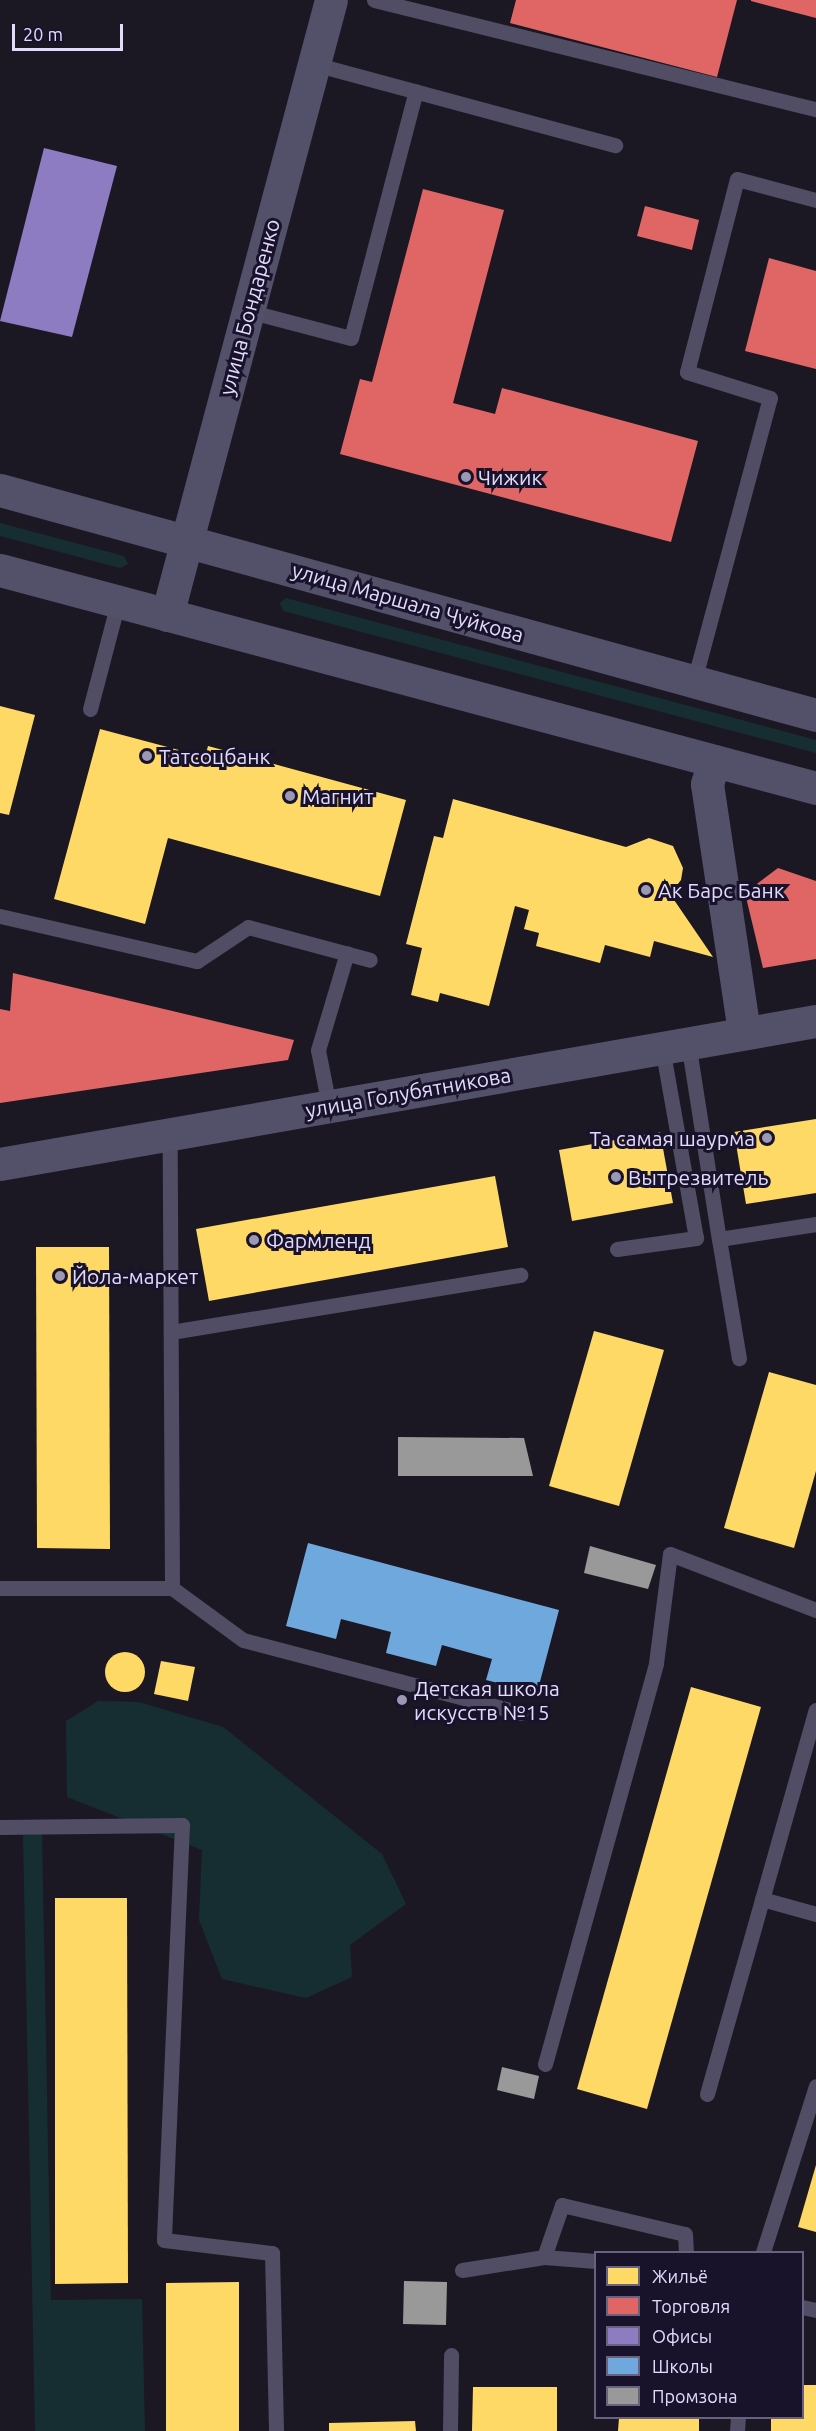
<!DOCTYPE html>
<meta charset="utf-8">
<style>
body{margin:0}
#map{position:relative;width:816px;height:2431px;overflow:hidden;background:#1b1824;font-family:Ubuntu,sans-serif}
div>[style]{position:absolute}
.green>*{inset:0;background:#162e32}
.homes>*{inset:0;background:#ffd966}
.round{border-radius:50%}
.shops>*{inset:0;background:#e06666}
.offices>*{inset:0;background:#8e7cc3}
.schools>*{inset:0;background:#6fa8dc}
.industry>*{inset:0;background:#999}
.lane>*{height:15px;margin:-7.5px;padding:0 7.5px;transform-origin:7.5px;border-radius:7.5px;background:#504d64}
.secondary>*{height:33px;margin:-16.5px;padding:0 16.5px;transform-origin:16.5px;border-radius:16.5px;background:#53506a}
.dots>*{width:16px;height:16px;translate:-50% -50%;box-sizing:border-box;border:3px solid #18122a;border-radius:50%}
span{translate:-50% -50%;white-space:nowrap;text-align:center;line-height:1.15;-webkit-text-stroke:6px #18122a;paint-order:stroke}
.street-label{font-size:21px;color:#e2dbfe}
.poi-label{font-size:21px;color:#e2dbfe}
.left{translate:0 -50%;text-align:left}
.right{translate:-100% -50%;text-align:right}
.legend{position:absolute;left:594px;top:2251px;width:210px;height:168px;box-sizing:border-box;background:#18122a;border:2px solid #69627f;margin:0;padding:8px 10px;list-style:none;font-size:18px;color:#e2dbfe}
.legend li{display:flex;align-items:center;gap:12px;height:30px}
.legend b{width:30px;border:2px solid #69627f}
.scale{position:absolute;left:12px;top:24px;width:111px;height:27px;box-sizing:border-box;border:3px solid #e2dbfe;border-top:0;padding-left:8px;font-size:18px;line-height:21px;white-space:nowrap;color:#e2dbfe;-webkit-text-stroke:4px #18122a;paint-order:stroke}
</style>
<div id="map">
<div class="green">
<div style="clip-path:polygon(0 523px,124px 556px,128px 564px,120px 568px,0 536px)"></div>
<div style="clip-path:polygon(286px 598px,816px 740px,816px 753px,283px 611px,280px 603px)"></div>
<div style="clip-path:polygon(98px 1701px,139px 1702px,223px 1727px,382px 1854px,406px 1904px,350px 1945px,352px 1977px,306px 1998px,222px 1979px,199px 1920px,202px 1850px,67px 1797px,66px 1721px)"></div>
<div style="clip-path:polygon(42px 1834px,51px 2300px,142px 2299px,145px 2431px,35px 2431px,23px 1835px)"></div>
</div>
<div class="homes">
<div style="clip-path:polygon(0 706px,35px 715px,9px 815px,0 813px)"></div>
<div style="clip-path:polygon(100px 729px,205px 757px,208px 746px,406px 800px,380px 896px,168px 838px,145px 924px,54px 899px)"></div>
<div style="clip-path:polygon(453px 799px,626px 847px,649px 838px,673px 846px,683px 868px,681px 880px,670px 894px,713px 957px,654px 941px,650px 957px,605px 945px,600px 963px,536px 946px,539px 933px,524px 929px,529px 910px,515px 906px,489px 1006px,440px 993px,438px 1002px,411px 995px,422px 948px,406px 944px,434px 836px,443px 838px)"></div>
<div style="clip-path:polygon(816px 1119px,816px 1193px,746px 1204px,734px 1132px)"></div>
<div style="clip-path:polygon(660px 1132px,673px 1203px,572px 1221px,559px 1150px)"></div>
<div style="clip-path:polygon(495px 1176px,508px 1247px,209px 1301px,196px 1229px)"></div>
<div style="clip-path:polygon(36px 1247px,109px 1247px,110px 1549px,37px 1548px)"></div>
<div style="clip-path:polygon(594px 1331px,664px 1350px,619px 1506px,549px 1486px)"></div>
<div style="clip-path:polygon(769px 1372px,816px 1385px,816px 1471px,794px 1548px,724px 1528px)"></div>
<div class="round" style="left:105px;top:1652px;width:40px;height:40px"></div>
<div style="clip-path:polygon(161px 1661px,195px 1667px,188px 1701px,154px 1694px)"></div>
<div style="clip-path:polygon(691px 1687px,761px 1707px,647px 2109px,577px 2089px)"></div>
<div style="clip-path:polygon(55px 1898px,127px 1898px,128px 2283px,55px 2284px)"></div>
<div style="clip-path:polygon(816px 2165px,816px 2232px,798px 2227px)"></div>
<div style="clip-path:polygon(239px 2282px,239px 2431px,166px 2431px,166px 2283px)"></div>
<div style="clip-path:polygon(802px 2385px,816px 2385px,816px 2431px,771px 2431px,771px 2418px,802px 2418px)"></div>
<div style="clip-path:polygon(473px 2387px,557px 2387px,557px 2431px,472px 2431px)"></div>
<div style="clip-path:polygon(619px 2418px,699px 2418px,699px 2431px,618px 2431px)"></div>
<div style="clip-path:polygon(415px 2421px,416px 2431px,329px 2431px,329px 2423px)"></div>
</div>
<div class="shops">
<div style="clip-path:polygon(516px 0,737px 0,717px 77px,510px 23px)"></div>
<div style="clip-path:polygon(751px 0,816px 0,816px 18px,751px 1px)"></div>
<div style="clip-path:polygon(423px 189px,504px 210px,453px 403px,495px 414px,502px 388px,698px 441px,671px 542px,340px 454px,360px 379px,372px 382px)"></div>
<div style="clip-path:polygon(645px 206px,699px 220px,692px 250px,637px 236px)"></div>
<div style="clip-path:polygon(769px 258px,816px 271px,816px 369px,745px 351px)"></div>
<div style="clip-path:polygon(778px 868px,816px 881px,816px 959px,763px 968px,745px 893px)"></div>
<div style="clip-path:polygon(13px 973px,294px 1040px,288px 1060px,0 1103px,0 1009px,10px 1011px)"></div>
</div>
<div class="offices">
<div style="clip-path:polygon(44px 148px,117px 166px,72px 337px,0 321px)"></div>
</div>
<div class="schools">
<div style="clip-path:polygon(308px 1543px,559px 1610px,537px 1693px,486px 1680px,492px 1659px,442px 1645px,436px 1666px,386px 1653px,391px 1632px,341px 1619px,336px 1639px,286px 1626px)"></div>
</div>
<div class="industry">
<div style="clip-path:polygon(398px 1437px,524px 1438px,533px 1476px,398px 1476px)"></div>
<div style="clip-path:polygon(590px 1546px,656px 1565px,648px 1589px,584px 1573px)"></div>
<div style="clip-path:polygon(502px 2067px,539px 2076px,534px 2099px,497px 2090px)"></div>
<div style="clip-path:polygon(404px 2281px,447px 2282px,446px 2325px,403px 2324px)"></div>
</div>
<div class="lane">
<div style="left:374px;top:0;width:455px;rotate:13.9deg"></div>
<div style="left:314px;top:64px;width:312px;rotate:15.1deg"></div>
<div style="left:248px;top:311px;width:106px;rotate:14.7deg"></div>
<div style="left:351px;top:338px;width:255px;rotate:-75.3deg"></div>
<div style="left:694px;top:681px;width:293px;rotate:-75deg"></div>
<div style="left:770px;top:398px;width:87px;rotate:-162.6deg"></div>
<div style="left:687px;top:372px;width:199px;rotate:-75.5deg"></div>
<div style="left:737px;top:179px;width:82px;rotate:14.9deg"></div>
<div style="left:90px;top:709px;width:111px;rotate:-75.3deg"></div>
<div style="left:0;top:916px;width:202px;rotate:12.9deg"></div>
<div style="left:197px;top:961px;width:61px;rotate:-33.7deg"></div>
<div style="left:248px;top:927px;width:126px;rotate:15.1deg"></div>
<div style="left:688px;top:1042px;width:199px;rotate:81.1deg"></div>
<div style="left:719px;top:1239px;width:98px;rotate:-8.8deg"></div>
<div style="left:329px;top:1106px;width:57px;rotate:-101.1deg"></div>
<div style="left:318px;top:1050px;width:101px;rotate:-73.4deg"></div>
<div style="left:719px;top:1239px;width:121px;rotate:80.5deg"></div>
<div style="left:617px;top:1249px;width:80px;rotate:-7.9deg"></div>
<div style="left:696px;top:1238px;width:194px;rotate:-100.1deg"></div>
<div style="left:171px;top:1332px;width:354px;rotate:-9.3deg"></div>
<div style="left:0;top:1588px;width:172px"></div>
<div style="left:172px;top:1588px;width:454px;rotate:-90.3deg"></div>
<div style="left:172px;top:1588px;width:88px;rotate:36.2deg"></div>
<div style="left:243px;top:1640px;width:287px;rotate:14.7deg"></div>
<div style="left:0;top:1827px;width:182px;rotate:-0.6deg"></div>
<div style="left:182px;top:1825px;width:415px;rotate:92.5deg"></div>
<div style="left:164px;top:2240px;width:109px;rotate:6.9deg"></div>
<div style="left:272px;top:2253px;width:178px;rotate:88.7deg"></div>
<div style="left:762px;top:1899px;width:56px;rotate:15.5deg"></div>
<div style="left:545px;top:2064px;width:416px;rotate:-74.5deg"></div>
<div style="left:656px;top:1663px;width:110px;rotate:-82.7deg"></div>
<div style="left:670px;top:1554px;width:156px;rotate:21deg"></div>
<div style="left:707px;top:2094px;width:399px;rotate:-74.2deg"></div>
<div style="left:763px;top:2252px;width:174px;rotate:-72.3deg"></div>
<div style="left:544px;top:2257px;width:55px;rotate:-70.9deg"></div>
<div style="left:562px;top:2205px;width:126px;rotate:13.3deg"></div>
<div style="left:685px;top:2234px;width:18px;rotate:87deg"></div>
<div style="left:462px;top:2270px;width:83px;rotate:-9deg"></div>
<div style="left:544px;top:2257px;width:52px;rotate:4.4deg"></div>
<div style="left:802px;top:2307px;width:14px;rotate:12deg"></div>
<div style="left:450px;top:2431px;width:76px;rotate:-89.2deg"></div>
<div style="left:737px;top:2431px;width:13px;rotate:-86deg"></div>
</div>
<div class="secondary">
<div style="left:0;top:490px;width:846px;rotate:15.42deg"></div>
<div style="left:0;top:570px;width:845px;rotate:14.96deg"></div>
<div style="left:167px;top:615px;width:636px;rotate:-75.07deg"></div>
<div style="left:714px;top:761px;width:24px;rotate:107deg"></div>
<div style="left:707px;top:784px;width:251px;rotate:81.5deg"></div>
<div style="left:0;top:1164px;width:828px;rotate:-9.94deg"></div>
</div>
<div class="dots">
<div style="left:466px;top:477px;background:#9c97b2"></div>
<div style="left:147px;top:756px;background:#9c97b2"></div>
<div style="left:290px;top:796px;background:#9c97b2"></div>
<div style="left:646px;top:890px;background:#9c97b2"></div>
<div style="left:767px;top:1138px;background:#9c97b2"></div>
<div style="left:616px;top:1177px;background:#9c97b2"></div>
<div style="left:254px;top:1240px;background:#9c97b2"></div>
<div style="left:60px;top:1276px;background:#9c97b2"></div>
<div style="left:402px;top:1700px;background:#9c97b2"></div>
</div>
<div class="street-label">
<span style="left:249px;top:307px;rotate:-75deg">улица Бондаренко</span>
<span style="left:408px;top:602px;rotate:16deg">улица Маршала Чуйкова</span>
<span style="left:408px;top:1092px;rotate:-10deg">улица Голубятникова</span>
</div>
<div class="poi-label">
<span class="left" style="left:478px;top:477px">Чижик</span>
<span class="left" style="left:159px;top:756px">Татсоцбанк</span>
<span class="left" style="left:302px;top:796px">Магнит</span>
<span class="left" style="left:658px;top:890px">Ак Барс Банк</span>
<span class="right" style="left:755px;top:1138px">Та самая шаурма</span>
<span class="left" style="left:628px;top:1177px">Вытрезвитель</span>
<span class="left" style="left:266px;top:1240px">Фармленд</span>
<span class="left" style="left:72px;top:1276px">Йола-маркет</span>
<span class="left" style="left:414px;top:1700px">Детская школа<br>искусств №15</span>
</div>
<ul class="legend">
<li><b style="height:16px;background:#ffd966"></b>Жильё</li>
<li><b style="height:16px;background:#e06666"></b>Торговля</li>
<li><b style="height:16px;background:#8e7cc3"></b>Офисы</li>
<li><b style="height:16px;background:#6fa8dc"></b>Школы</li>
<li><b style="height:16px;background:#999"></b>Промзона</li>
</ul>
<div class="scale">20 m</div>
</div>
